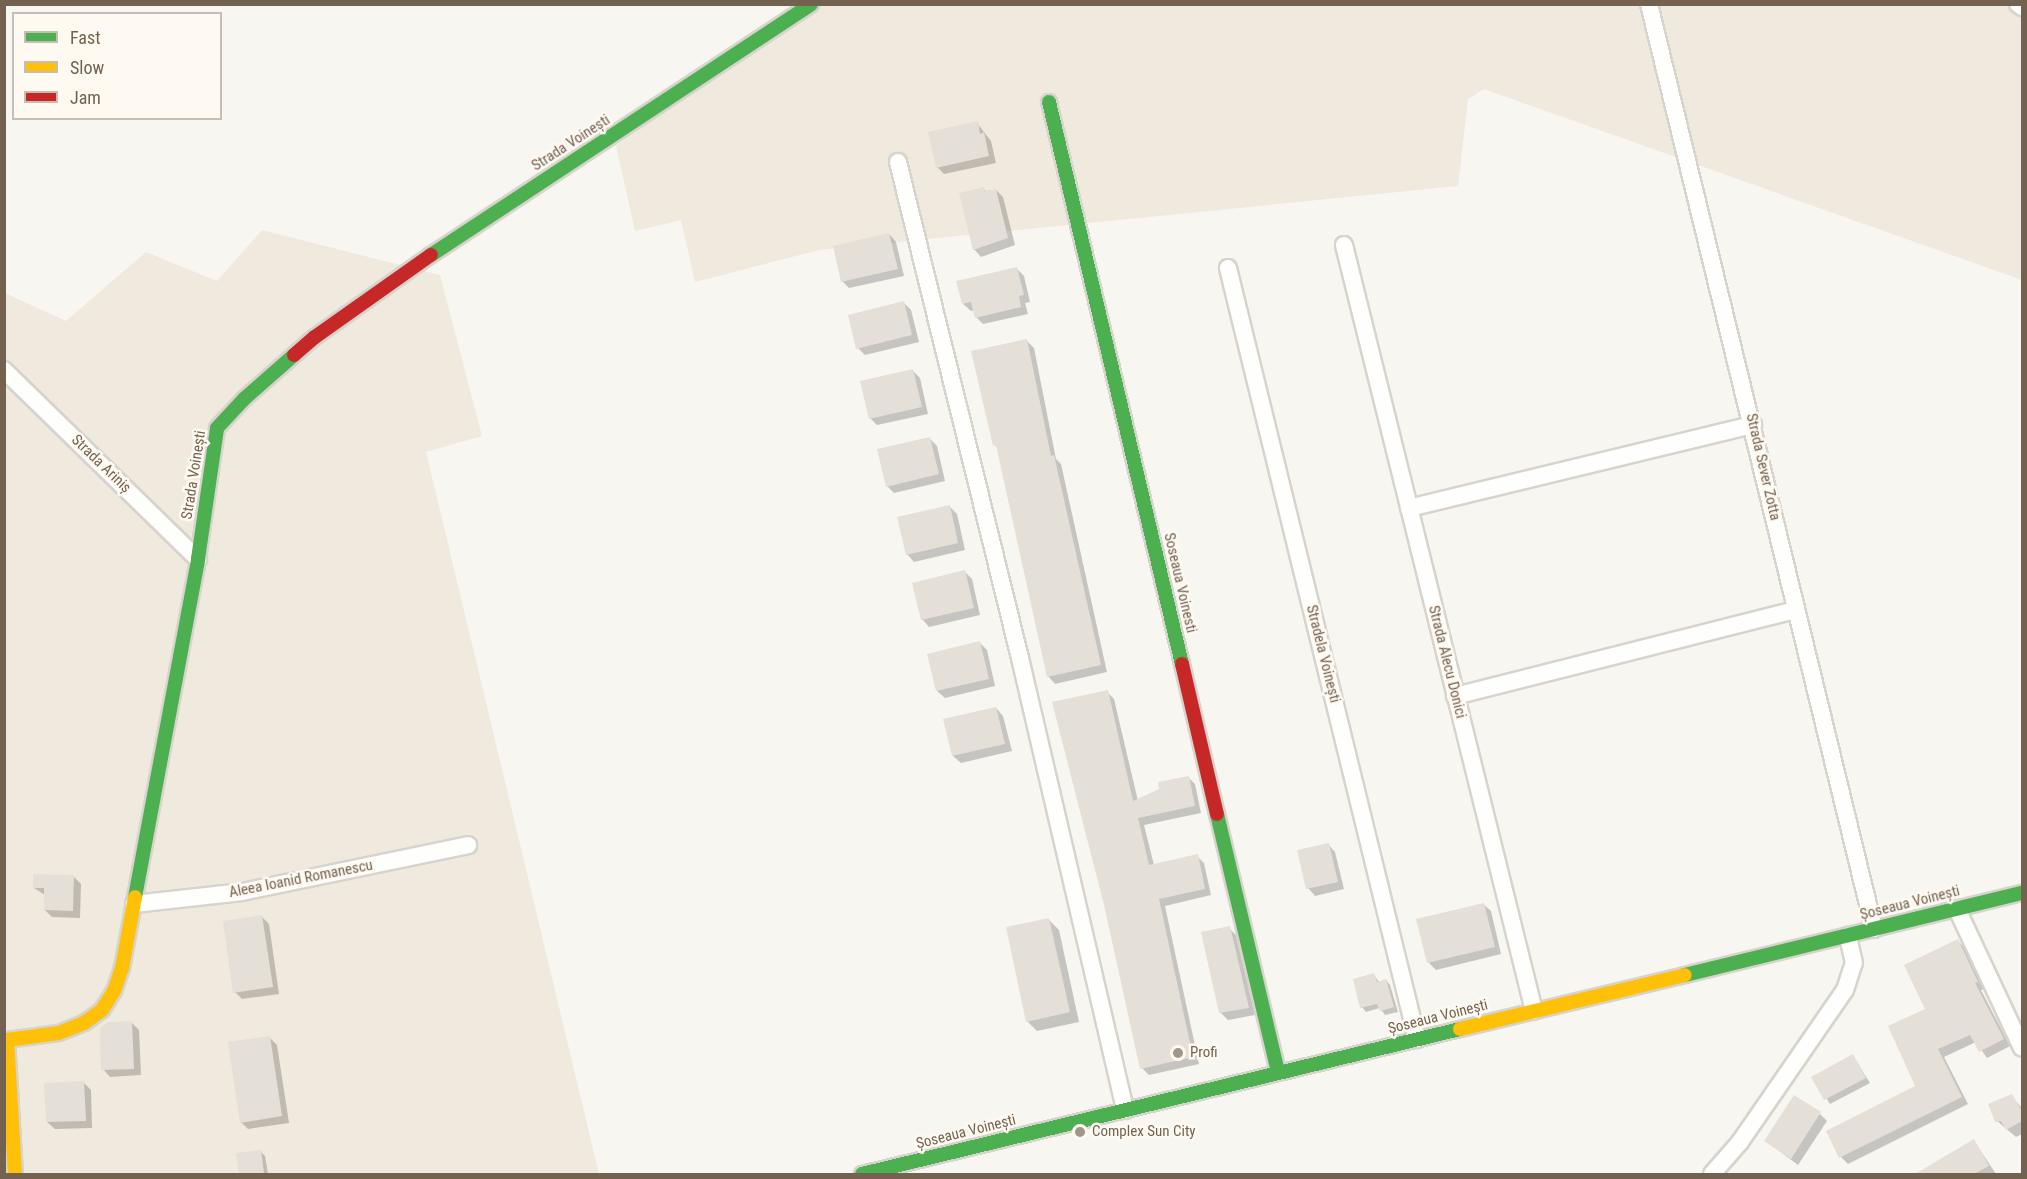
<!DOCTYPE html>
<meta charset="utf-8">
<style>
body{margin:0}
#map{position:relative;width:2027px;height:1179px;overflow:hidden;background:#f8f6f0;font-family:"Roboto Condensed",sans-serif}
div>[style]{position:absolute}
.residential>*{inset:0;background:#f0e9de}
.shadow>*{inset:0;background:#0003}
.building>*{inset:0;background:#e4dfd7}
.roads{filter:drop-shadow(2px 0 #d7d3cd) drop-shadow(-2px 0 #d7d3cd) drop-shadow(0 2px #d7d3cd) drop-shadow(0 -2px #d7d3cd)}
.street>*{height:16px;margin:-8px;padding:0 8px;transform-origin:8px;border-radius:8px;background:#fefefd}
.fast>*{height:14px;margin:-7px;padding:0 7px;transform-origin:7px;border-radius:7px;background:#4caf50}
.slow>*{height:14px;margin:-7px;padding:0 7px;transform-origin:7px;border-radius:7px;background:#ffc107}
.jam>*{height:14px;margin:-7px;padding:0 7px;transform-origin:7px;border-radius:7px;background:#c62828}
.dots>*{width:16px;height:16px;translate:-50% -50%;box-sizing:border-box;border:3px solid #fefaf2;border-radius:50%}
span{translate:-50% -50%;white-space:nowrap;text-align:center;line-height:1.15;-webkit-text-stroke:5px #fefaf2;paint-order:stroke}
.street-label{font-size:15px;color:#746251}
.poi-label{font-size:15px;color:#746251}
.left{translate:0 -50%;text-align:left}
.frame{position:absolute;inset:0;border:6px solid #746251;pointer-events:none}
.legend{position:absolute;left:12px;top:12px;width:210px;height:108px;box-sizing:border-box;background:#fefaf2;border:2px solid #c7bdb2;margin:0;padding:8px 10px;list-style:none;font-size:18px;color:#746251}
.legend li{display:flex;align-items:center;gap:12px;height:30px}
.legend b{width:30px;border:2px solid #c7bdb2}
</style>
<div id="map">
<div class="residential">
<div style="clip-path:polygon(811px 5px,2022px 5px,2022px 280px,1484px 89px,1468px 99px,1458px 186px,819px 250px,695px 282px,681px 220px,635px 231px,616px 146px)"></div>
<div style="clip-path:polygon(262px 230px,440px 275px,482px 436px,426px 452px,599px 1174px,5px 1174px,5px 293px,66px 321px,146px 252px,217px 281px)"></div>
</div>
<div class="shadow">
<div style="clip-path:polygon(977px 123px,991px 141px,996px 163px,944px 174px,937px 167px)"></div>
<div style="clip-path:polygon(983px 189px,987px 192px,996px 190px,1003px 197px,1015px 245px,981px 257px,974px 249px)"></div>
<div style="clip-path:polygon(889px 234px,896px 242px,904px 276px,849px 288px,842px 281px)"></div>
<div style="clip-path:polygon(1016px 268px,1024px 276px,1030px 302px,1025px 303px,1028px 314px,983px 324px,976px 317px,974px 310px,971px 311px,963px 304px)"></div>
<div style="clip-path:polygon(904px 303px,911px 310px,919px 342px,865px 355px,858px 348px)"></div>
<div style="clip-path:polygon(1027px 341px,1034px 348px,1056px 459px,1061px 464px,1107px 672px,1055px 684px,1048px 676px,998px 448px,995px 445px)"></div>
<div style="clip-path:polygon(913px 371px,920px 378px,928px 414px,877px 425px,870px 418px)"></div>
<div style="clip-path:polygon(930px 439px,937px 446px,945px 481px,894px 493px,887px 486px)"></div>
<div style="clip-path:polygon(950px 507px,957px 514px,965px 550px,914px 562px,907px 554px)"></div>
<div style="clip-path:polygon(965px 572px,972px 579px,980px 615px,929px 627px,922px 619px)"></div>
<div style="clip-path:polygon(980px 643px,987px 650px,995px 686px,945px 698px,937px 691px)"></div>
<div style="clip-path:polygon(1107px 692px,1114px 699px,1138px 801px,1188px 777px,1195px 784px,1201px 813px,1144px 825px,1154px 865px,1197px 856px,1204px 863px,1211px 895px,1165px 906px,1199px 1064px,1149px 1075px,1142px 1068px)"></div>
<div style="clip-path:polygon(996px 708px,1003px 716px,1012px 751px,961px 763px,953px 756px,945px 720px)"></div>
<div style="clip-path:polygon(1328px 844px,1335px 852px,1344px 889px,1315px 896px,1308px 888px)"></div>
<div style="clip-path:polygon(73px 876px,81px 884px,80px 918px,52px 917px,45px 910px,45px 895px,34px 888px)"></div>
<div style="clip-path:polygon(1483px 904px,1491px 911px,1501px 954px,1436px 970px,1429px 963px)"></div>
<div style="clip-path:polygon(262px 917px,269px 924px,279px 994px,242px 999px,235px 992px)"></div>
<div style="clip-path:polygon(1049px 920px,1059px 930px,1079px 1022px,1037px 1031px,1027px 1021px)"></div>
<div style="clip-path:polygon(1229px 928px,1236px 935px,1255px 1015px,1228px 1020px,1220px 1012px)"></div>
<div style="clip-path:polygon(1958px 941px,1965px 948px,1984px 989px,1981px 990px,2010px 1046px,1987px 1058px,1976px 1042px,1944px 1057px,1968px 1104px,1848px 1164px,1841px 1157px,1917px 1086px,1927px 1010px)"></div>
<div style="clip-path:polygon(1374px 975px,1379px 982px,1386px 980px,1390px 985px,1398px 1012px,1385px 1015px,1380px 1008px,1366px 1012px,1362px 1007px)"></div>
<div style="clip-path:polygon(132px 1023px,139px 1030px,141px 1075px,110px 1077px,103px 1069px)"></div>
<div style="clip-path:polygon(270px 1038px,277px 1045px,289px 1123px,248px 1129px,241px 1122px)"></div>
<div style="clip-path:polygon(1853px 1056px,1870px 1083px,1830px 1104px,1813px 1077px)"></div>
<div style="clip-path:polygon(83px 1082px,91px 1090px,92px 1128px,55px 1129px,47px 1122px)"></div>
<div style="clip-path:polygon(2011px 1096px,2022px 1108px,2022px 1134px,2016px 1137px,1997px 1121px)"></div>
<div style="clip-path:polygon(1820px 1114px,1827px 1121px,1798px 1165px,1766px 1141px)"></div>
<div style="clip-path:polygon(1974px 1141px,1996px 1174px,1917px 1174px)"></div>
<div style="clip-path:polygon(260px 1151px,265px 1156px,268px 1174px,241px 1174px,238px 1155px)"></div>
<div style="clip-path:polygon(212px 1173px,214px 1174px,178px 1174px)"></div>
</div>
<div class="building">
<div style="clip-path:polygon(978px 121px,980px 134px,984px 132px,989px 156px,936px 168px,928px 132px)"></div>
<div style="clip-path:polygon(984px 187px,984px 191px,996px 189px,1008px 238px,973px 250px,959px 193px)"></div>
<div style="clip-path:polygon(889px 233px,898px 269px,841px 282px,833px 246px)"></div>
<div style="clip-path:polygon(1017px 267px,1024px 295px,1019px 296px,1021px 307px,975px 318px,971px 302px,962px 304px,956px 281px)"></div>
<div style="clip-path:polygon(904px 301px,912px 335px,856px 349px,848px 315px)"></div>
<div style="clip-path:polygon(1027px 339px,1051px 456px,1054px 455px,1101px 665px,1047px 677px,996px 445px,993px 446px,971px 351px)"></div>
<div style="clip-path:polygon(913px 369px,922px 407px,869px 419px,860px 381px)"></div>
<div style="clip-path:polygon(930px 437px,939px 474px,886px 487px,877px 449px)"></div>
<div style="clip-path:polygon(950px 505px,958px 543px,906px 555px,897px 517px)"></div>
<div style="clip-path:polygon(965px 570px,974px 608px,921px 620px,912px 583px)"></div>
<div style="clip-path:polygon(980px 641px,989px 679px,936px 691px,927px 654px)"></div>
<div style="clip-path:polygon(1108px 690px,1133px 801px,1159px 789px,1158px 782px,1189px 776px,1195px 806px,1138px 818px,1149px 865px,1198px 854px,1205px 889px,1159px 899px,1193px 1057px,1140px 1069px,1104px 905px,1052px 702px)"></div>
<div style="clip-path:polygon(996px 707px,1005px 744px,952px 756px,943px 719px)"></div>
<div style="clip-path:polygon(1329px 843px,1338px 882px,1306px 889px,1297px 850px)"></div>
<div style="clip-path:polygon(33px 874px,74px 875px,73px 911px,44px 910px,44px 888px,33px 888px)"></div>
<div style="clip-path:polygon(1484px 903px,1495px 947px,1427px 963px,1416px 919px)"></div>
<div style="clip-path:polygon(262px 915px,273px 987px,233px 993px,223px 921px)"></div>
<div style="clip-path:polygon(1049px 918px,1070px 1012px,1026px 1022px,1006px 927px)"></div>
<div style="clip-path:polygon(1230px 926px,1249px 1008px,1219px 1013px,1201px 932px)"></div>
<div style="clip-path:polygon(1958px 939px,1978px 982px,1975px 983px,2004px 1039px,1979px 1052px,1970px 1035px,1938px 1049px,1962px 1097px,1839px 1158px,1826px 1131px,1915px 1086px,1888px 1026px,1925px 1009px,1904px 965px)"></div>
<div style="clip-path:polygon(1374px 973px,1377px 982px,1386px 979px,1394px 1007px,1380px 1011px,1377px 1004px,1360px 1008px,1353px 979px)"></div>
<div style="clip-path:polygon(132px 1021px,134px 1069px,101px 1070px,100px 1028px,108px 1022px)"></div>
<div style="clip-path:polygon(270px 1036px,282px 1116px,240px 1123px,228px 1042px)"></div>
<div style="clip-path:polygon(1853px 1054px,1866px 1078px,1824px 1100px,1811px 1077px)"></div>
<div style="clip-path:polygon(84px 1081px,86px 1121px,46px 1122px,44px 1083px)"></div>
<div style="clip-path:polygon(2012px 1094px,2022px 1111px,2022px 1121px,2006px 1130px,2001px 1121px,1995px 1122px,1988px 1104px)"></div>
<div style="clip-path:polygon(1794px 1095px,1821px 1112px,1791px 1159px,1764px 1141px)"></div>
<div style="clip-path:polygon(1974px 1139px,1989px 1166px,1974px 1174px,1915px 1174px)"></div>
<div style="clip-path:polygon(261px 1150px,264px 1173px,239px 1174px,236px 1153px)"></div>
</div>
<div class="roads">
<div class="street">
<div style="left:1649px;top:4px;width:952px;rotate:76.33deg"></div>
<div style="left:2018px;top:4px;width:5px;rotate:37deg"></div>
<div style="left:898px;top:162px;width:511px;rotate:76.18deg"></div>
<div style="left:1020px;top:658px;width:464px;rotate:76.9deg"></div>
<div style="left:1344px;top:245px;width:789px;rotate:76.07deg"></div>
<div style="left:1228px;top:268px;width:794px;rotate:76.23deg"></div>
<div style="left:4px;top:370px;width:271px;rotate:44.3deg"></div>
<div style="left:1409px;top:508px;width:354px;rotate:-13.6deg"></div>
<div style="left:1455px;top:696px;width:352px;rotate:-14.2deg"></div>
<div style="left:134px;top:904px;width:109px;rotate:-6.3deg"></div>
<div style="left:242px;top:892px;width:231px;rotate:-11.7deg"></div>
<div style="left:1957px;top:909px;width:153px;rotate:64.9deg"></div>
<div style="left:1712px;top:1174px;width:43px;rotate:-48.8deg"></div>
<div style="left:1740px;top:1142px;width:185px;rotate:-55.4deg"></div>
<div style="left:1845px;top:990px;width:28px;rotate:-72deg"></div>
<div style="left:1854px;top:963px;width:28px;rotate:-103deg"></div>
</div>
<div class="fast">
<div style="left:1049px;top:102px;width:578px;rotate:76.69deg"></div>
<div style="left:431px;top:255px;width:455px;rotate:-33.4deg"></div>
<div style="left:1217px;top:814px;width:265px;rotate:76.7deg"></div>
<div style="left:135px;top:897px;width:344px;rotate:-79.4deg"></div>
<div style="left:198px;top:559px;width:132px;rotate:-81.7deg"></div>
<div style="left:217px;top:428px;width:40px;rotate:-47deg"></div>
<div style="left:244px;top:399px;width:67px;rotate:-41.3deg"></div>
<div style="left:1685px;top:975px;width:347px;rotate:-13.7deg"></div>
<div style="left:862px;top:1174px;width:615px;rotate:-13.63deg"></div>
</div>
<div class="slow">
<div style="left:1460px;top:1029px;width:231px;rotate:-13.5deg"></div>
<div style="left:15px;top:1174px;width:134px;rotate:-93.4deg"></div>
<div style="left:7px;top:1040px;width:52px;rotate:-7.7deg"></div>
<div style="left:59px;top:1033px;width:27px;rotate:-22deg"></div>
<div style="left:84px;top:1023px;width:22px;rotate:-36deg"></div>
<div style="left:102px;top:1010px;width:22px;rotate:-58deg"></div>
<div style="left:114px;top:991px;width:24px;rotate:-71deg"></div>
<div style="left:122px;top:968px;width:72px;rotate:-79.6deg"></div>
</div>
<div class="jam">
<div style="left:294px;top:355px;width:28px;rotate:-41deg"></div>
<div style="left:315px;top:337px;width:142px;rotate:-35.3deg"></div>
<div style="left:1182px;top:664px;width:154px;rotate:76.9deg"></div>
</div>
</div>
<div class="dots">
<div style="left:1178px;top:1053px;background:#a29689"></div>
<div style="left:1080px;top:1132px;background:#a29689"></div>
</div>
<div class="street-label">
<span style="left:571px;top:143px;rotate:-33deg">Strada Voinești</span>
<span style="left:101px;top:464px;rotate:44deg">Strada Ariniș</span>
<span style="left:1763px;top:467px;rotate:77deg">Strada Sever Zotta</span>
<span style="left:194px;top:475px;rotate:-81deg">Strada Voinești</span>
<span style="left:1180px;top:583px;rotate:77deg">Soseaua Voinesti</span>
<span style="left:1323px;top:654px;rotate:76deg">Stradela Voinești</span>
<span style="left:1447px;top:662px;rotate:76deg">Strada Alecu Donici</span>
<span style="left:301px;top:879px;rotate:-11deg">Aleea Ioanid Romanescu</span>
<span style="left:1910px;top:903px;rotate:-14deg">Șoseaua Voinești</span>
<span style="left:1438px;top:1017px;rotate:-14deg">Șoseaua Voinești</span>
<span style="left:966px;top:1132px;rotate:-14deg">Șoseaua Voinești</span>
</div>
<div class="poi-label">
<span class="left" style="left:1190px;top:1053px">Profi</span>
<span class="left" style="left:1092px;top:1132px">Complex Sun City</span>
</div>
<div class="frame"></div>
<ul class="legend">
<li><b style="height:8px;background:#4caf50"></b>Fast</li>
<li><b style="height:8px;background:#ffc107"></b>Slow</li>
<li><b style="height:8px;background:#c62828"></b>Jam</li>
</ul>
</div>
